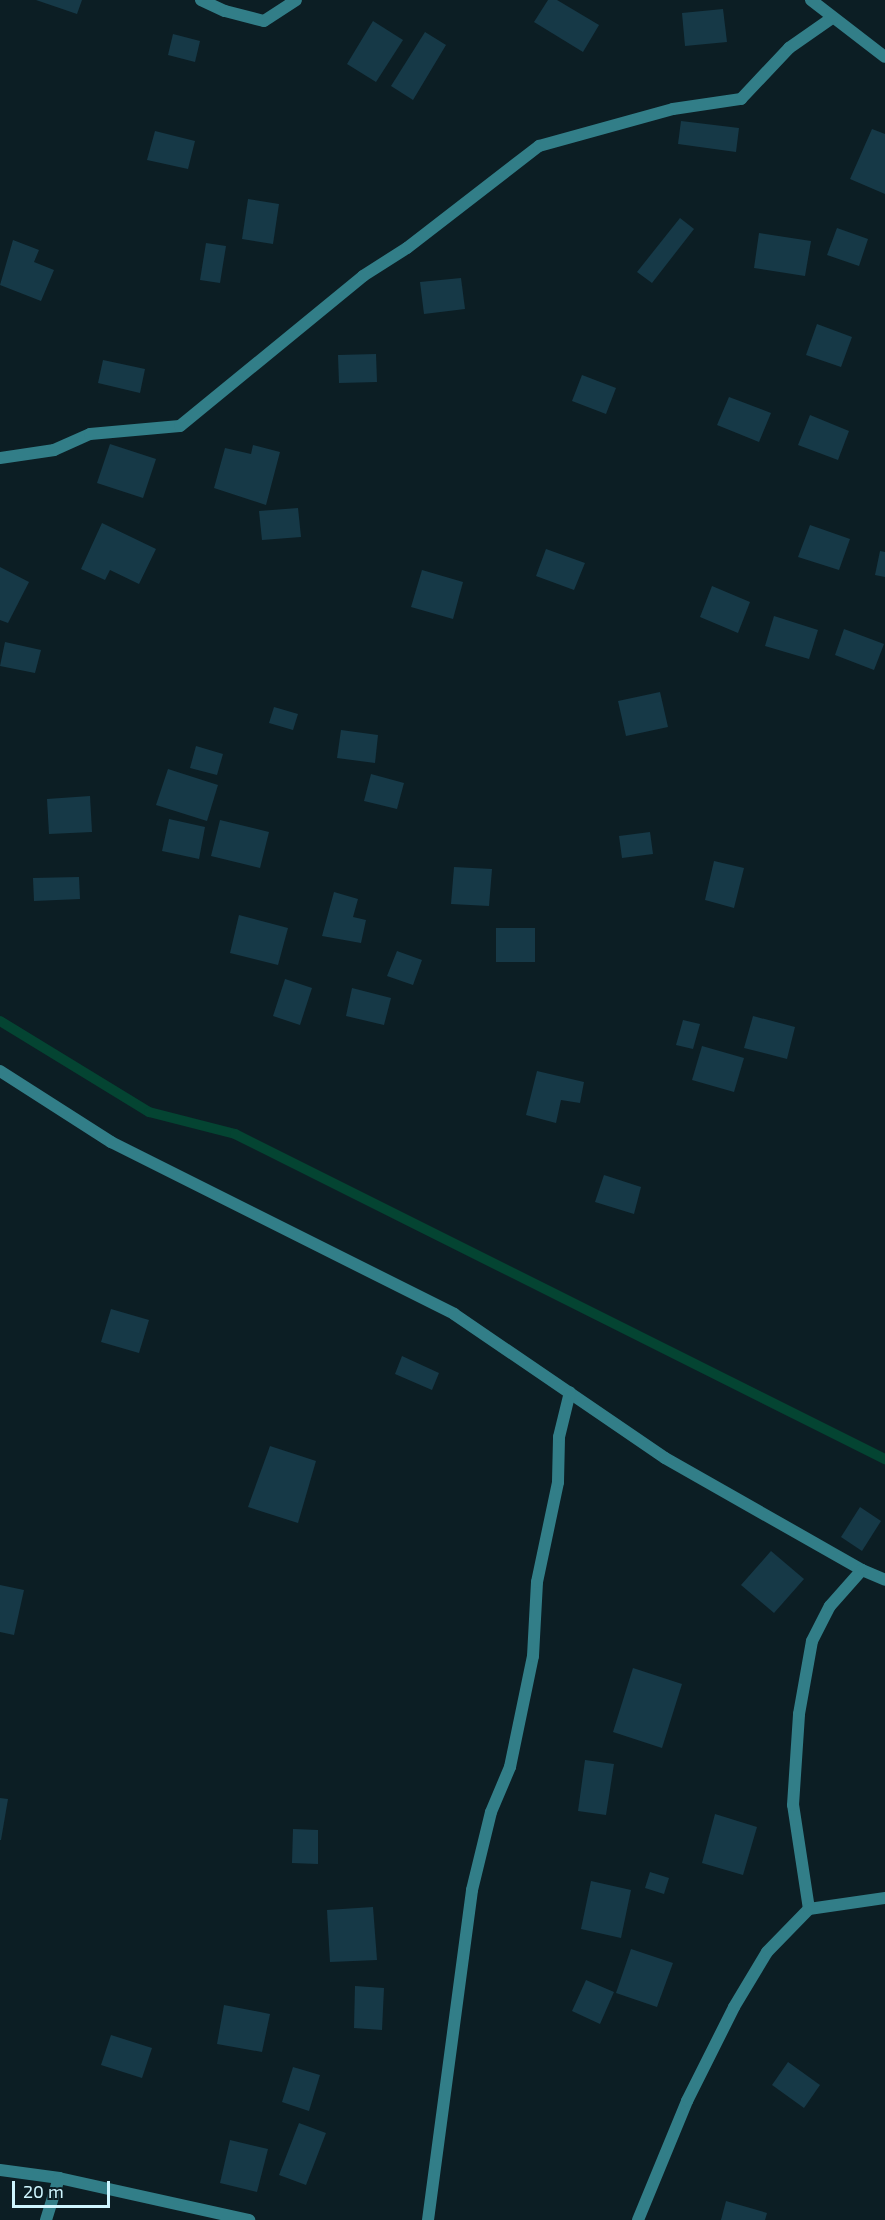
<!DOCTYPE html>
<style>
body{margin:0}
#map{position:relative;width:885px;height:2220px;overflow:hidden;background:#0c1e24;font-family:"Exo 2",sans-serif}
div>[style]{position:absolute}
.stream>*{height:10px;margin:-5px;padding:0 5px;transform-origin:5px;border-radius:5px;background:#044432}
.building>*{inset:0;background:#163947}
.street>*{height:12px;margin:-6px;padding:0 6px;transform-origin:6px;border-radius:6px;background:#327e88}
span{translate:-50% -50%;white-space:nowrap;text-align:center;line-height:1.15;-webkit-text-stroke:5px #0c1e24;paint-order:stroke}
.scale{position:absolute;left:12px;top:2181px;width:98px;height:27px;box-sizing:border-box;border:3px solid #cff6ff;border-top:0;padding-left:8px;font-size:18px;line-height:21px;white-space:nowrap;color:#cff6ff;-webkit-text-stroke:4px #0c1e24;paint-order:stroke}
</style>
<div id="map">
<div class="stream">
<div style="left:0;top:1021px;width:175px;rotate:31.4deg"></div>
<div style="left:149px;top:1112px;width:89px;rotate:14.3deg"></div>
<div style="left:235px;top:1134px;width:727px;rotate:26.57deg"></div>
</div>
<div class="building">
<div style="clip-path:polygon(36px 0,82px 0,77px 14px)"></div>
<div style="clip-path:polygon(548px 0,557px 0,599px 25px,583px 52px,534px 22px)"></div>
<div style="clip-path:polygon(723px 9px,727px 42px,685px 46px,682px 13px)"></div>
<div style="clip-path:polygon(373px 21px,403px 40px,376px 82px,347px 64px)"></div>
<div style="clip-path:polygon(425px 32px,446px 45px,413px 100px,391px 86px)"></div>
<div style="clip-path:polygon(173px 34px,200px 41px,195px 62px,168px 55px)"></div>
<div style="clip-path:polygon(681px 121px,739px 128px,736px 152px,678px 144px)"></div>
<div style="clip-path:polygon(872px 129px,885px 134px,885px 194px,850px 179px)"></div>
<div style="clip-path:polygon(155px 131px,195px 141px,188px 169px,147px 160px)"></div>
<div style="clip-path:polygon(248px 199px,279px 204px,273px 244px,242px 239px)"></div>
<div style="clip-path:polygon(680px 218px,694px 229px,652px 283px,637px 272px)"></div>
<div style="clip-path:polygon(837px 228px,868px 239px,859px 266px,827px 255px)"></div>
<div style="clip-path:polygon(759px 233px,811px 241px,805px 276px,754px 268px)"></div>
<div style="clip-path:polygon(13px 240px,39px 250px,34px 262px,54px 270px,41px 301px,0 285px)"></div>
<div style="clip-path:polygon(206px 243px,226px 246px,220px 283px,200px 280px)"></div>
<div style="clip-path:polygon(461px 278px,465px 309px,424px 314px,420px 282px)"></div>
<div style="clip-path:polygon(817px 324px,852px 337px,841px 367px,806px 355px)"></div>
<div style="clip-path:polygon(376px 354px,377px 382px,339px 383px,338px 355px)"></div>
<div style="clip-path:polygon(103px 360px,145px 369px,140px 393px,98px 383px)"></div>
<div style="clip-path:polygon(582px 375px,616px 388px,606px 414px,572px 401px)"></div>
<div style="clip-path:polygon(729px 397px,771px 413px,759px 442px,717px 425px)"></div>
<div style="clip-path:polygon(810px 415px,849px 431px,838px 460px,798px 445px)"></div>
<div style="clip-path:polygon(110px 444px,156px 459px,143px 498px,97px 483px)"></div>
<div style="clip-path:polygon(253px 445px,280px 452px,266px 505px,214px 488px,225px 448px,251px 454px)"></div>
<div style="clip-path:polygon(298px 508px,301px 537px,262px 540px,259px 511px)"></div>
<div style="clip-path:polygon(102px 523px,156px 549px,139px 584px,110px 570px,105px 580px,81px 569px)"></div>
<div style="clip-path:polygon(810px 525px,850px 539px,839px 570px,798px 557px)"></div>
<div style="clip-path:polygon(546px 549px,585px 563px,574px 590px,536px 576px)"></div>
<div style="clip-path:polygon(880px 551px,885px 552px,885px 577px,875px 575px)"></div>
<div style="clip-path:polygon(0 567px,29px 582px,8px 623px,0 620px)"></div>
<div style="clip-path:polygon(422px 570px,463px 582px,453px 619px,411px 607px)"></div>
<div style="clip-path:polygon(712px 586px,750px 602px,738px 633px,700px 617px)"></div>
<div style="clip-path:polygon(774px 616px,818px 630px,809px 659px,765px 646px)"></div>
<div style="clip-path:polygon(844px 629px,884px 644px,874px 670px,835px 655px)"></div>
<div style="clip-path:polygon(5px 642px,41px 650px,35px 673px,0 666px)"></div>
<div style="clip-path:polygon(660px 692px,668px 727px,626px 736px,618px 701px)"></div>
<div style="clip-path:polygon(274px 707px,298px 714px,293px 730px,269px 723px)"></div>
<div style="clip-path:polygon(341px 730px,378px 735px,375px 763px,337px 758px)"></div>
<div style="clip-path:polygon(196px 746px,223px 754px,217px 775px,190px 768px)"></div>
<div style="clip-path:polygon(168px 769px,218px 785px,207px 821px,156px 805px)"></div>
<div style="clip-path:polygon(371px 774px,404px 783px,397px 809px,364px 801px)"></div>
<div style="clip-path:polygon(90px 796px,92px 832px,49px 834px,47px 799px)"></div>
<div style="clip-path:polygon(169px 819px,205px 827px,199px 859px,162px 851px)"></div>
<div style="clip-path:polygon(220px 820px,269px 832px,260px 868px,211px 856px)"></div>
<div style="clip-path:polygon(650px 832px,653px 854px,622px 858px,619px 836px)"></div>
<div style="clip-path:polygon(714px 861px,744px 868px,734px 908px,705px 900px)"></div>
<div style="clip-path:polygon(454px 867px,492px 869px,489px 906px,451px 904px)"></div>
<div style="clip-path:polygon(79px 877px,80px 899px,34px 901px,33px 878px)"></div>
<div style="clip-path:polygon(334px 892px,358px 899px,353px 917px,366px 920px,361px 943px,322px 936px)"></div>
<div style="clip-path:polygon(239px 915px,288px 928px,278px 965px,230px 953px)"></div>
<div style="clip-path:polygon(496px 928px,535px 928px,535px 962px,496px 962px)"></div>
<div style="clip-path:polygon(397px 951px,422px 960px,413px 985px,387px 976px)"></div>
<div style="clip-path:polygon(285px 979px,312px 988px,300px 1025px,273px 1016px)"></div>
<div style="clip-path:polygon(352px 988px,391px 998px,384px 1025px,346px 1016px)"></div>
<div style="clip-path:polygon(753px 1016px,795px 1027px,787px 1059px,744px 1048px)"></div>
<div style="clip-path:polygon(683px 1020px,700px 1024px,693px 1049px,676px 1045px)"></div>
<div style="clip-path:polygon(702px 1046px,744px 1058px,734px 1092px,692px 1080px)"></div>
<div style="clip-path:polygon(537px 1071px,584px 1082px,580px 1103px,561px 1100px,556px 1123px,526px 1115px)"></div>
<div style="clip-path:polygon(604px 1175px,641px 1187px,634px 1214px,595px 1202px)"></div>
<div style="clip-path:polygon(111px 1309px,149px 1320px,139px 1353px,101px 1342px)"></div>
<div style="clip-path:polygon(402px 1356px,439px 1373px,432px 1390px,395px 1374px)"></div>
<div style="clip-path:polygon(270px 1446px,316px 1461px,298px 1523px,248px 1507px)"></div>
<div style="clip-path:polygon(860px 1507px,881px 1521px,862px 1551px,841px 1537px)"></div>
<div style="clip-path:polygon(771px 1551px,804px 1579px,774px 1613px,741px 1585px)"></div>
<div style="clip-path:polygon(0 1585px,24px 1590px,14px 1635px,0 1632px)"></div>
<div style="clip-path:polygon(633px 1668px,682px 1684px,662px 1748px,613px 1732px)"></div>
<div style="clip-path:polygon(585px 1760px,614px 1764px,606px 1815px,578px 1811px)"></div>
<div style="clip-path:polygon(0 1798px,8px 1799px,1px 1840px,0 1840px)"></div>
<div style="clip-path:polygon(715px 1814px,757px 1827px,743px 1875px,702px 1863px)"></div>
<div style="clip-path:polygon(293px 1829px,318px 1830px,318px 1864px,292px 1863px)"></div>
<div style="clip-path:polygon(650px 1872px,669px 1878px,664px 1894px,645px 1888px)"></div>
<div style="clip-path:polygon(591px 1881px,631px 1890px,621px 1938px,581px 1929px)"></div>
<div style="clip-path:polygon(373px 1907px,377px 1960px,330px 1962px,327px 1910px)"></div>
<div style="clip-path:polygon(631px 1949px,673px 1963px,657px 2007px,616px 1993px)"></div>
<div style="clip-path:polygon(586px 1980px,614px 1992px,600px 2024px,572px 2011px)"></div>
<div style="clip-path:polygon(355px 1986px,384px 1988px,382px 2030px,354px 2028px)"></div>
<div style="clip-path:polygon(224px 2005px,270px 2014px,262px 2052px,217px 2044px)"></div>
<div style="clip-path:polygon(111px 2035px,152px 2048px,142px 2078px,101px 2065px)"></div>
<div style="clip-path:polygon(788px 2062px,820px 2085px,804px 2108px,772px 2085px)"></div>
<div style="clip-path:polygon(293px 2067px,320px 2075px,309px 2111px,282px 2102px)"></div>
<div style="clip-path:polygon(299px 2123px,326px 2133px,306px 2185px,279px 2175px)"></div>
<div style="clip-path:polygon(230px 2140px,268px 2149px,257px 2192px,220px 2183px)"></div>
<div style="clip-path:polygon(726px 2201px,767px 2213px,765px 2220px,721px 2220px)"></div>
</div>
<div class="street">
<div style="left:201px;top:0;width:26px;rotate:25deg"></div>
<div style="left:225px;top:11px;width:40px;rotate:14.4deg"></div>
<div style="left:264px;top:21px;width:38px;rotate:-33deg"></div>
<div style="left:811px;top:0;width:93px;rotate:37.6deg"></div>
<div style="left:0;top:458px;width:55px;rotate:-8.4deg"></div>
<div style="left:54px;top:450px;width:39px;rotate:-24deg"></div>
<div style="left:90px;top:434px;width:90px;rotate:-5.1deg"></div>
<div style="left:180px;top:426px;width:237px;rotate:-39.3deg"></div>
<div style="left:363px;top:276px;width:52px;rotate:-32.5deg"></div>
<div style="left:407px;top:248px;width:167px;rotate:-37.7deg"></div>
<div style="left:539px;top:146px;width:139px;rotate:-15.4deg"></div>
<div style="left:673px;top:109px;width:69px;rotate:-8.4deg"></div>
<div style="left:741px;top:99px;width:70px;rotate:-46.7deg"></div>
<div style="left:789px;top:48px;width:52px;rotate:-34.9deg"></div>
<div style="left:0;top:1071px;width:132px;rotate:32.6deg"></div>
<div style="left:111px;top:1142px;width:384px;rotate:26.6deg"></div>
<div style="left:454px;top:1314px;width:255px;rotate:34.3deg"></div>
<div style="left:665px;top:1458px;width:227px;rotate:29.6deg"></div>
<div style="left:862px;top:1570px;width:25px;rotate:23deg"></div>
<div style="left:809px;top:1909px;width:105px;rotate:-98.7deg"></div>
<div style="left:793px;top:1805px;width:91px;rotate:-86.2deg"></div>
<div style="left:799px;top:1714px;width:74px;rotate:-79.9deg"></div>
<div style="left:812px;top:1641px;width:39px;rotate:-63deg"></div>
<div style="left:830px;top:1606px;width:48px;rotate:-48.4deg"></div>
<div style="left:0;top:2170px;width:60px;rotate:7.7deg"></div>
<div style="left:59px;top:2178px;width:195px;rotate:12.5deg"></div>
<div style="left:46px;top:2220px;width:44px;rotate:-72.8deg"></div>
<div style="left:428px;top:2220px;width:333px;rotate:-82.4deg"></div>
<div style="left:472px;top:1890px;width:80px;rotate:-76.3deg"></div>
<div style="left:491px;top:1812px;width:49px;rotate:-67.1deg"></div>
<div style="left:510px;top:1767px;width:113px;rotate:-78.3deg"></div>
<div style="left:533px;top:1656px;width:74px;rotate:-86.9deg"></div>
<div style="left:537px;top:1582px;width:102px;rotate:-78.1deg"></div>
<div style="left:558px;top:1482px;width:45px;rotate:-88.7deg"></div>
<div style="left:559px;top:1437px;width:46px;rotate:-76.3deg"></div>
<div style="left:638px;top:2220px;width:129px;rotate:-67.6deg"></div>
<div style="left:687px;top:2101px;width:105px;rotate:-63.4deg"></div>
<div style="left:734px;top:2007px;width:64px;rotate:-59deg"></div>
<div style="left:767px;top:1952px;width:60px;rotate:-45.7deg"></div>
<div style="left:809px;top:1909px;width:77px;rotate:-8.2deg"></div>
</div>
<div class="scale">20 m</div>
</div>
